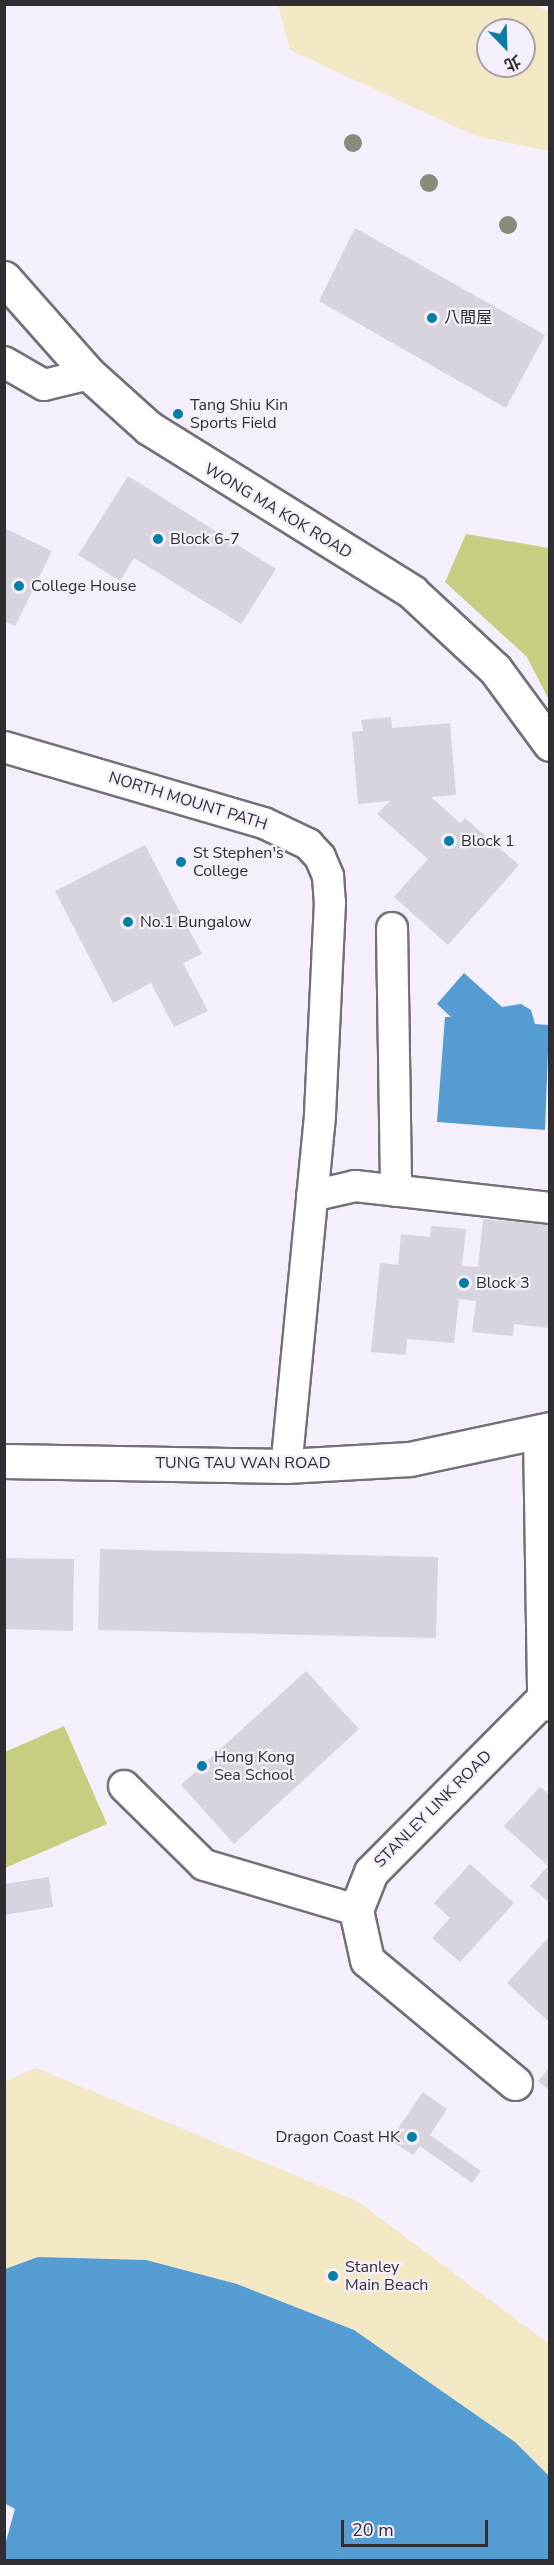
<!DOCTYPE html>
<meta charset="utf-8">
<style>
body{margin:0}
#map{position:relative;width:554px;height:2565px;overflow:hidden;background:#f4effa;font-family:"Nunito Sans","Noto Sans TC",sans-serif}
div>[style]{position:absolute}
.green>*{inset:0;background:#c7cd81}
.sand>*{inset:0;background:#f2e8c3}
.water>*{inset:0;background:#549cd2}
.building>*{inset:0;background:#d8d4de}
.roads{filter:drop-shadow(2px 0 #747079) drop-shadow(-2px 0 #747079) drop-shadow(0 2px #747079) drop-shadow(0 -2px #747079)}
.service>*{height:30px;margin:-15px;padding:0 15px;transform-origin:15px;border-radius:15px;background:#fff}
.minor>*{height:33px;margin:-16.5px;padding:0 16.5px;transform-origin:16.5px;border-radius:16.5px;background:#fff}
.tertiary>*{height:33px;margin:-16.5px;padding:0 16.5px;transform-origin:16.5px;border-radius:16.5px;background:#fff}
.trees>*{width:18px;height:18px;margin:-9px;border-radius:50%;background:#8b8a7a}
.dots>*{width:16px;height:16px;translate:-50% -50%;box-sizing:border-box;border:3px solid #f4effa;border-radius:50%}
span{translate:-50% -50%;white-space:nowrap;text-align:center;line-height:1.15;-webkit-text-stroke:4.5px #f4effa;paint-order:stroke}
.poi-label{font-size:16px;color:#302e32}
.left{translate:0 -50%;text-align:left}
.right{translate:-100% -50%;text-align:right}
.street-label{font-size:16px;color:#302e32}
.frame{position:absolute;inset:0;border:6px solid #302e32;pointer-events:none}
.north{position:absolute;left:476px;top:18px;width:60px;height:60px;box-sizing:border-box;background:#f4effa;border:2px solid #a6a2aa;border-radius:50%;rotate:157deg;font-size:16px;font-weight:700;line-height:24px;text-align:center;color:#302e32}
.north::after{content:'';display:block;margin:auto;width:21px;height:27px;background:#067ea5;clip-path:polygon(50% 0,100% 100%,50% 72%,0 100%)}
.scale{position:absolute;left:341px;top:2520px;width:147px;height:27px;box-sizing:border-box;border:3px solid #302e32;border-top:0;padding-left:8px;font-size:18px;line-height:21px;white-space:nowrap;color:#302e32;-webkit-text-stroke:4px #f4effa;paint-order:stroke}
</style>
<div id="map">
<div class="green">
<div style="clip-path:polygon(466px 534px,549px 548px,549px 700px,527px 657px,445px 582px)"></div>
<div style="clip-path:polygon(64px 1726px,107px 1824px,5px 1868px,5px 1752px)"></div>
</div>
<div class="sand">
<div style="clip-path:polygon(evenodd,534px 4px,549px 12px,549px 151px,476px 136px,290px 50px,278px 5px,534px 4px,488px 30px,524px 30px,524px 66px,488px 66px,488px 30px)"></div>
<div style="clip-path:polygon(36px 2068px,357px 2201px,549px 2344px,549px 2476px,515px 2442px,354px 2330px,237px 2284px,146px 2260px,38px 2257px,5px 2269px,4px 2082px)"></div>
</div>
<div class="water">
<div style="clip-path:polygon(464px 973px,502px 1007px,521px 1004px,531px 1010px,535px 1024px,549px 1025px,545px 1130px,437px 1122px,445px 1017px,451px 1017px,437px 1004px)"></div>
<div style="clip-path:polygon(38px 2257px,146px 2260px,237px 2284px,354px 2330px,515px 2442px,549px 2476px,549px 2560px,5px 2560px,5px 2545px,15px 2509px,4px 2503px,5px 2269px)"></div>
</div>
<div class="building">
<div style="clip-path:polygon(355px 228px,545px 335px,506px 408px,319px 301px)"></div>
<div style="clip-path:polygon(128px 476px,276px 569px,241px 624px,134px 558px,120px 581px,78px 555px)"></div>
<div style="clip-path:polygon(4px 528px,52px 551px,15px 626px,4px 621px)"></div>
<div style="clip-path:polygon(391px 717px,392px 728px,450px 723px,456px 795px,431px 797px,460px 823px,465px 818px,519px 865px,448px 945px,394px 897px,428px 859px,377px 814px,390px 801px,358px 804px,352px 732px,363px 731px,361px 720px)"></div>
<div style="clip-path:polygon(145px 845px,202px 954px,183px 963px,208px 1011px,174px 1027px,151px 983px,113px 1003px,55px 891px)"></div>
<div style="clip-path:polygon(483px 1219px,550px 1225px,548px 1328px,514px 1324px,513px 1336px,472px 1332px,476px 1301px,459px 1299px,454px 1343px,407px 1339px,406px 1355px,371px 1352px,380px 1263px,398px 1265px,401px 1234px,430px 1237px,431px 1226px,466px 1229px,462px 1266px,478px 1267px)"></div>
<div style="clip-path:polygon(100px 1549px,438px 1557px,436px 1638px,98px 1630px)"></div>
<div style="clip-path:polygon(4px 1558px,74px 1559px,73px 1631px,4px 1629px)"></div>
<div style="clip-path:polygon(306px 1671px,359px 1729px,234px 1844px,181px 1785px)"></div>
<div style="clip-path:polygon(540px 1787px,550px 1795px,550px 1903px,530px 1886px,548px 1866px,504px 1826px)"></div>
<div style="clip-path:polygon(470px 1864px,514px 1903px,460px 1962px,432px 1938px,450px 1918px,434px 1903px)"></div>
<div style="clip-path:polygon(49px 1877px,53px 1907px,4px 1915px,4px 1884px)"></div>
<div style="clip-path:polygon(547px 1939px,550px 1941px,548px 2021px,507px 1983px)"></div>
<div style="clip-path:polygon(550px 2067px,550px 2091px,538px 2081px)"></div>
<div style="clip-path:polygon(423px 2092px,447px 2109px,430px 2135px,481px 2171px,472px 2183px,420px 2146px,413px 2155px,390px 2140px)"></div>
</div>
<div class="roads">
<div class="service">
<div style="left:4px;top:362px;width:46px;rotate:29.9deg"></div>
<div style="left:44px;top:385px;width:46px;rotate:-13.7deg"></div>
<div style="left:4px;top:747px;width:271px;rotate:16.3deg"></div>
<div style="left:264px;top:823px;width:49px;rotate:25.5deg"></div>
<div style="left:308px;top:844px;width:18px;rotate:47deg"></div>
<div style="left:320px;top:857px;width:21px;rotate:67deg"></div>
<div style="left:328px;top:876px;width:26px;rotate:86deg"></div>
<div style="left:330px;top:902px;width:214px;rotate:92.7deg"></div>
<div style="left:320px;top:1116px;width:352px;rotate:95.5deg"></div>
<div style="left:392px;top:928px;width:263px;rotate:89.1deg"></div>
<div style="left:312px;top:1196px;width:44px;rotate:-13.1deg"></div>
<div style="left:355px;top:1186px;width:196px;rotate:6.4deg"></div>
<div style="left:124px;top:1786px;width:112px;rotate:44.6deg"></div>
<div style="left:204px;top:1865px;width:159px;rotate:16.5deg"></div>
</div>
<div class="minor">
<div style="left:540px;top:1432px;width:266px;rotate:89.1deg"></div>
<div style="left:544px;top:1698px;width:8px;rotate:45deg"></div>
<div style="left:515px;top:2083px;width:192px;rotate:-140.3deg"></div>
<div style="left:367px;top:1960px;width:51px;rotate:-102.4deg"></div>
<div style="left:356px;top:1910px;width:41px;rotate:-68.5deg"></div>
<div style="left:371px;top:1872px;width:245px;rotate:-45.2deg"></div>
</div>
<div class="tertiary">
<div style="left:4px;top:278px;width:128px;rotate:48.5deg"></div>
<div style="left:89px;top:374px;width:81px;rotate:42deg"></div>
<div style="left:149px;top:428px;width:310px;rotate:31.9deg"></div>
<div style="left:412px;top:592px;width:113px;rotate:42.9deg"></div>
<div style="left:495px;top:669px;width:93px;rotate:53.7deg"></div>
<div style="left:4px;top:1461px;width:282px;rotate:1deg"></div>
<div style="left:286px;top:1466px;width:124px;rotate:-3.2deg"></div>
<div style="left:410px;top:1459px;width:143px;rotate:-12.1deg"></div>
</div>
</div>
<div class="trees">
<div style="left:353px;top:143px"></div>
<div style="left:429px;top:183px"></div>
<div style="left:508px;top:225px"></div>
</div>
<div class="dots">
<div style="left:432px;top:318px;background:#067ea5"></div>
<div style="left:178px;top:414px;background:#067ea5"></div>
<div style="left:158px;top:539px;background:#067ea5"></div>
<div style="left:19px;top:586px;background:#067ea5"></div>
<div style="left:449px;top:841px;background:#067ea5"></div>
<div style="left:181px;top:862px;background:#067ea5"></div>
<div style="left:128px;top:922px;background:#067ea5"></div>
<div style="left:464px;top:1283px;background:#067ea5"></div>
<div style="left:202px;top:1766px;background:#067ea5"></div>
<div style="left:412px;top:2137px;background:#067ea5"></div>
<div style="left:333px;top:2276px;background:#067ea5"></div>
</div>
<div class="poi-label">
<span class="left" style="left:444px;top:318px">八間屋</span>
<span class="left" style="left:190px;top:414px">Tang Shiu Kin<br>Sports Field</span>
<span class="left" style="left:170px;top:539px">Block 6-7</span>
<span class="left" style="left:31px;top:586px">College House</span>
<span class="left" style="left:461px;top:841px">Block 1</span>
<span class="left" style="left:193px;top:862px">St Stephen's<br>College</span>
<span class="left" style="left:140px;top:922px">No.1 Bungalow</span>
<span class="left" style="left:476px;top:1283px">Block 3</span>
<span class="left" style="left:214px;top:1766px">Hong Kong<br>Sea School</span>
<span class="right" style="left:400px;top:2137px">Dragon Coast HK</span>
<span class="left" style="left:345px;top:2276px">Stanley<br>Main Beach</span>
</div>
<div class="street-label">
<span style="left:278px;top:511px;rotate:31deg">WONG MA KOK ROAD</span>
<span style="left:188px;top:801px;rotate:17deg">NORTH MOUNT PATH</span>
<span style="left:243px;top:1463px">TUNG TAU WAN ROAD</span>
<span style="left:433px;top:1809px;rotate:-45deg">STANLEY LINK ROAD</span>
</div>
<div class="frame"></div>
<div class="north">北</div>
<div class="scale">20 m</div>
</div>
